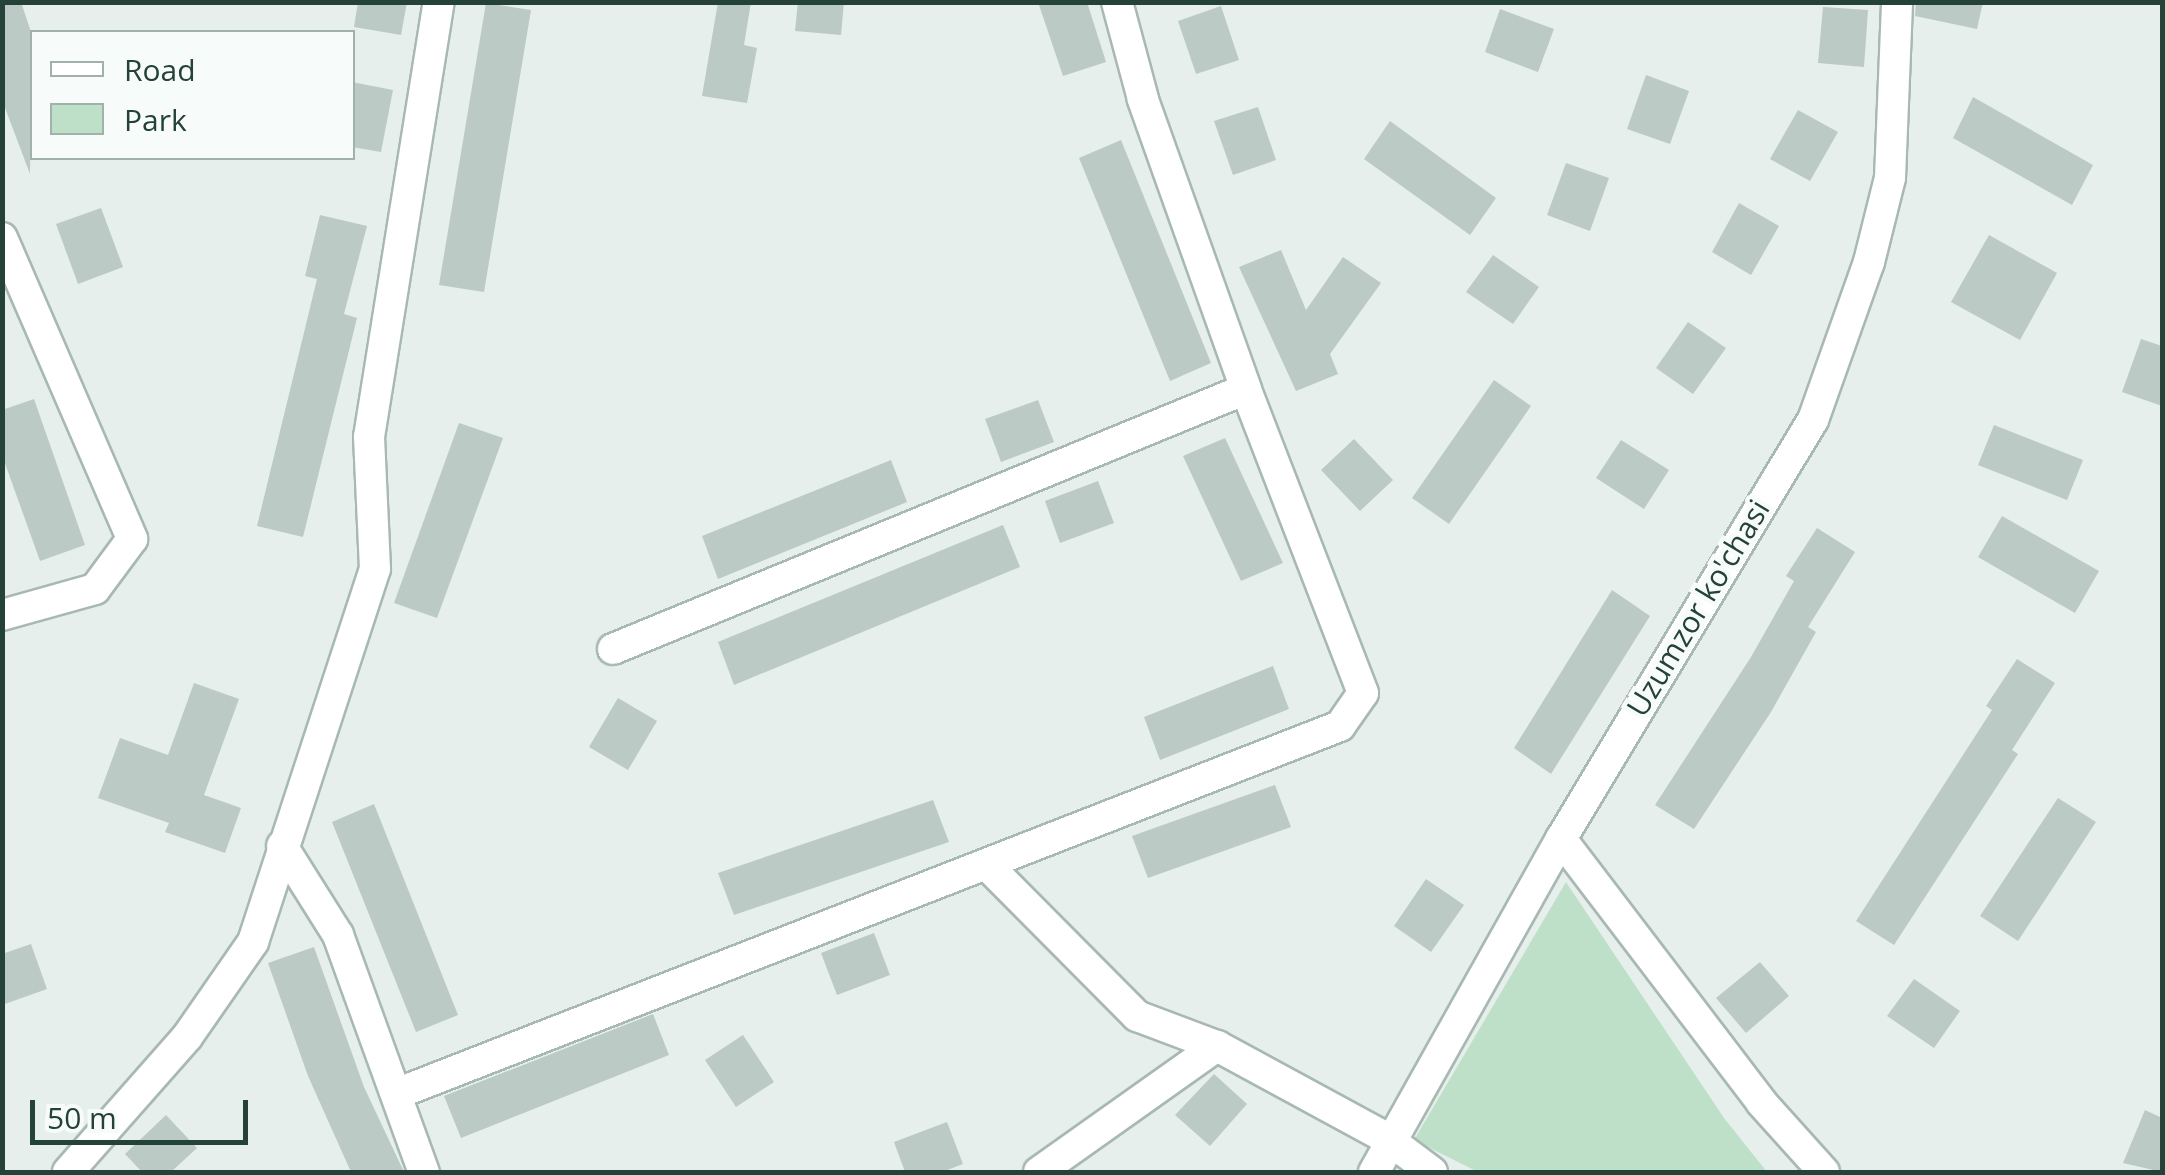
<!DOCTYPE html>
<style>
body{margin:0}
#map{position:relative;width:2165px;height:1175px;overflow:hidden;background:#e6efeb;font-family:"Open Sans",sans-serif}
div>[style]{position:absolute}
.green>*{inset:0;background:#bfe0c8}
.building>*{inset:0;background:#bbcac4}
.roads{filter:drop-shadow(2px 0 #a8b8b2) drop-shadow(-2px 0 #a8b8b2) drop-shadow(0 2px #a8b8b2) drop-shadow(0 -2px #a8b8b2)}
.minor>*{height:30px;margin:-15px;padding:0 15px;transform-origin:15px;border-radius:15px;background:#fff}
span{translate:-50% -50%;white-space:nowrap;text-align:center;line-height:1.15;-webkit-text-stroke:9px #f7fbf9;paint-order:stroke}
.street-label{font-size:30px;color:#24423a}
.frame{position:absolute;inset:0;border:5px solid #24423a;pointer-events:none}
.legend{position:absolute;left:30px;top:30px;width:325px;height:130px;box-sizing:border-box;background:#f7fbf9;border:2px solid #a3b1ad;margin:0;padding:12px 18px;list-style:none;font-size:30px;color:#24423a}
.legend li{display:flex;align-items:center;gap:20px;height:50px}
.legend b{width:50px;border:2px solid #a3b1ad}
.scale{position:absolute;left:30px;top:1100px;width:218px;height:45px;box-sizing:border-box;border:5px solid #24423a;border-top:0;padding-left:12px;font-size:30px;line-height:35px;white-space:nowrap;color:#24423a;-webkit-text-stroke:8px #f7fbf9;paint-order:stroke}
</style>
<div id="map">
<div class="green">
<div style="clip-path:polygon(1566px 882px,1724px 1118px,1767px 1172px,1478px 1172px,1414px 1140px)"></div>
</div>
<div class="building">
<div style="clip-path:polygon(2px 2px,21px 2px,32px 35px,30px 174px,2px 100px)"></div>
<div style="clip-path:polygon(358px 2px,407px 2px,401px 35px,354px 27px)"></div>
<div style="clip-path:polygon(718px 2px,751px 2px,744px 45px,757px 48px,747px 103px,702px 96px)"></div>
<div style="clip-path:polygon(798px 2px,844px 2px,841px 35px,795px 31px)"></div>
<div style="clip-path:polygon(1038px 2px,1087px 2px,1106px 62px,1063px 76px)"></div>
<div style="clip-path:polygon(1916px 2px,1983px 2px,1977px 29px,1915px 16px)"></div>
<div style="clip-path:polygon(486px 3px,531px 10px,484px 292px,439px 285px)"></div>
<div style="clip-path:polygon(1221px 6px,1239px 60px,1196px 74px,1178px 21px)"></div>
<div style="clip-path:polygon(1823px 7px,1868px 10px,1864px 67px,1818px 63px)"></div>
<div style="clip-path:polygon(1500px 9px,1554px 29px,1538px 72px,1485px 52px)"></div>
<div style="clip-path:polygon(1646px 75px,1689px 91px,1670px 144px,1627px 129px)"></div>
<div style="clip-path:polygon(352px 82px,393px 90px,381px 152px,352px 147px)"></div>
<div style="clip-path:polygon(1973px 97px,2093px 165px,2072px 205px,1953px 138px)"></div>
<div style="clip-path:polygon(1258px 107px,1276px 160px,1233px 175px,1214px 121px)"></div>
<div style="clip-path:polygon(1798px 110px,1838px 132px,1810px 181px,1770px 159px)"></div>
<div style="clip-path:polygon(1390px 121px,1496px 198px,1470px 235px,1364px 159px)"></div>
<div style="clip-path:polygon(1121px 140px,1211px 363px,1170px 381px,1079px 158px)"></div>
<div style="clip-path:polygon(1566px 163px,1609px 178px,1590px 231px,1547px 215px)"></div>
<div style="clip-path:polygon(1739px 203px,1779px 226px,1751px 275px,1712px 252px)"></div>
<div style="clip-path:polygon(101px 208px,123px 267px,78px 284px,56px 224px)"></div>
<div style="clip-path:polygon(320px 215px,367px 226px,344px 314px,357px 318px,303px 537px,257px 526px,317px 279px,305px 276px)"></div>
<div style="clip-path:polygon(1989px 235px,2057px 273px,2020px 340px,1951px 302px)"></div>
<div style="clip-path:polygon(1281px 250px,1306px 310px,1343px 257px,1381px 283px,1330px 354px,1338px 374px,1296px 391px,1239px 267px)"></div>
<div style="clip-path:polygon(1493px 255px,1539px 287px,1513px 324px,1466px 292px)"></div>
<div style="clip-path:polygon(1688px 322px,1726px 348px,1693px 394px,1656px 368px)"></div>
<div style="clip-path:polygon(2141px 339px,2162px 346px,2162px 406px,2122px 392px)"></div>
<div style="clip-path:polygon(1494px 380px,1531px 406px,1449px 524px,1412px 498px)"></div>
<div style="clip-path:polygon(34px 399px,85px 545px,40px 561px,2px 455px,2px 410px)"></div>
<div style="clip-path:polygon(1038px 400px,1054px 442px,1001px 462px,985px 419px)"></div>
<div style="clip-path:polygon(459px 423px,503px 438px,437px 618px,394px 603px)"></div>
<div style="clip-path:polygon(1994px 425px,2083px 460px,2067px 500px,1978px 465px)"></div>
<div style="clip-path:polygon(1225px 438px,1283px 563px,1241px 581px,1183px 456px)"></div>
<div style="clip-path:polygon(1354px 439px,1393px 480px,1360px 511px,1321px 470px)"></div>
<div style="clip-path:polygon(1621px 440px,1669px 470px,1644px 509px,1596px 478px)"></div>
<div style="clip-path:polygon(891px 460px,907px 502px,718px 579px,702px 536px)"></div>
<div style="clip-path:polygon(1098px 481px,1114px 523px,1060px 543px,1045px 501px)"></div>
<div style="clip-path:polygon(2002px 516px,2099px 571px,2075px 613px,1978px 557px)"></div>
<div style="clip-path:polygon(1003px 525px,1020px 567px,734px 685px,718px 642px)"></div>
<div style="clip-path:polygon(1817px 528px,1855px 552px,1808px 627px,1816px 632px,1771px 712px,1694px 829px,1655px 805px,1751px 657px,1794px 581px,1786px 576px)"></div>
<div style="clip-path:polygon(1612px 590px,1650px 616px,1551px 774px,1514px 748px)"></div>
<div style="clip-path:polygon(2017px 659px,2055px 683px,2012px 750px,2018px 754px,1894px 945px,1856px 921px,1992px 710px,1986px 706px)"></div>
<div style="clip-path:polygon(1273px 666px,1289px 709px,1160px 760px,1144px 717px)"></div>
<div style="clip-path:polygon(194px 683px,239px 699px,204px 795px,241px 808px,225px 853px,165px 832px,169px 823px,98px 798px,120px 738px,168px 755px)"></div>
<div style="clip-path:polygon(618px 698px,657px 721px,628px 770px,589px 747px)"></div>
<div style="clip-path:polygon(1275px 785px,1291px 827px,1148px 878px,1132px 836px)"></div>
<div style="clip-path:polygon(2058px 798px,2096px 822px,2018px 941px,1980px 916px)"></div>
<div style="clip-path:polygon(933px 800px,949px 842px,734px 915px,718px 873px)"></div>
<div style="clip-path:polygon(374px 804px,458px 1015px,416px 1032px,332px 822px)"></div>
<div style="clip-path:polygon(1426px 879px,1464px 905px,1431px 952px,1394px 926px)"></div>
<div style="clip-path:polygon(874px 933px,890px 975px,837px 995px,821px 953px)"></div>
<div style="clip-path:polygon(31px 944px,47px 989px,2px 1005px,2px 954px)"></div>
<div style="clip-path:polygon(314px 947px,364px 1087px,404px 1172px,351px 1172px,308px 1076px,268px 963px)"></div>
<div style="clip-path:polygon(1760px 962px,1789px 996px,1746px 1033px,1716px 998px)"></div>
<div style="clip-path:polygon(1914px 979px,1960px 1011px,1934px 1048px,1887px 1016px)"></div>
<div style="clip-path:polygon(653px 1014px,669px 1055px,461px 1138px,444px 1096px)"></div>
<div style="clip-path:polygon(743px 1035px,774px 1082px,736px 1107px,705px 1060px)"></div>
<div style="clip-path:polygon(1214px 1074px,1247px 1104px,1210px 1146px,1175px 1115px)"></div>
<div style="clip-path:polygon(2145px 1110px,2162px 1118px,2162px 1172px,2123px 1163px)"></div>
<div style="clip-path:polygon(166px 1115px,197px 1148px,171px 1172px,142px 1172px,125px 1154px)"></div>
<div style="clip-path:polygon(947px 1122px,963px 1164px,942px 1172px,905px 1172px,894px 1142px)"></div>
</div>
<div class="roads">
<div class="minor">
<div style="left:2px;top:238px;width:328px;rotate:66.6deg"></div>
<div style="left:132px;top:539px;width:62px;rotate:126.5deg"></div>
<div style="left:95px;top:589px;width:97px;rotate:164.4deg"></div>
<div style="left:613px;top:649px;width:684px;rotate:-22.33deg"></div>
<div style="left:1561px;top:839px;width:330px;rotate:52.7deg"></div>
<div style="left:1761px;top:1102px;width:94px;rotate:48deg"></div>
<div style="left:282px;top:846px;width:105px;rotate:57.8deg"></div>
<div style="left:338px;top:935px;width:252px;rotate:70.1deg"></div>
<div style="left:989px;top:867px;width:210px;rotate:45.2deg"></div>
<div style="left:1137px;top:1016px;width:85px;rotate:20.6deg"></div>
<div style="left:1217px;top:1046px;width:195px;rotate:28.5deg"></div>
<div style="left:1388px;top:1139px;width:55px;rotate:36.9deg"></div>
<div style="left:396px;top:1094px;width:1013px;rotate:-21.3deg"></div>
<div style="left:1340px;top:726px;width:40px;rotate:-55.1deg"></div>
<div style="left:1363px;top:693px;width:326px;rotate:-111.1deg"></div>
<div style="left:1246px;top:389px;width:308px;rotate:-109.6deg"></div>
<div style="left:1143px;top:99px;width:100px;rotate:-105deg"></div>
<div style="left:68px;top:1172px;width:180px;rotate:-48.6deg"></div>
<div style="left:187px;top:1037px;width:116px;rotate:-55.2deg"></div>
<div style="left:253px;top:942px;width:392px;rotate:-71.9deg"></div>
<div style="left:375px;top:569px;width:132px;rotate:-92.6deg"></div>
<div style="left:369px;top:437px;width:441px;rotate:-80.9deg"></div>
<div style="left:1039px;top:1172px;width:218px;rotate:-35.3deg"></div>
<div style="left:1374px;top:1172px;width:382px;rotate:-60.7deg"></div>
<div style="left:1561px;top:839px;width:489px;rotate:-59deg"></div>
<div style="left:1813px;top:420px;width:168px;rotate:-70.5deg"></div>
<div style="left:1869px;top:262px;width:87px;rotate:-76deg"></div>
<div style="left:1890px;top:178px;width:176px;rotate:-87.7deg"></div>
</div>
</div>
<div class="street-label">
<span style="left:1698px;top:608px;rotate:-59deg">Uzumzor ko'chasi</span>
</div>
<div class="frame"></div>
<ul class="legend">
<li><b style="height:12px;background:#fff"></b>Road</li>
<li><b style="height:28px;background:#bfe0c8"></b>Park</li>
</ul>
<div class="scale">50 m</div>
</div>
